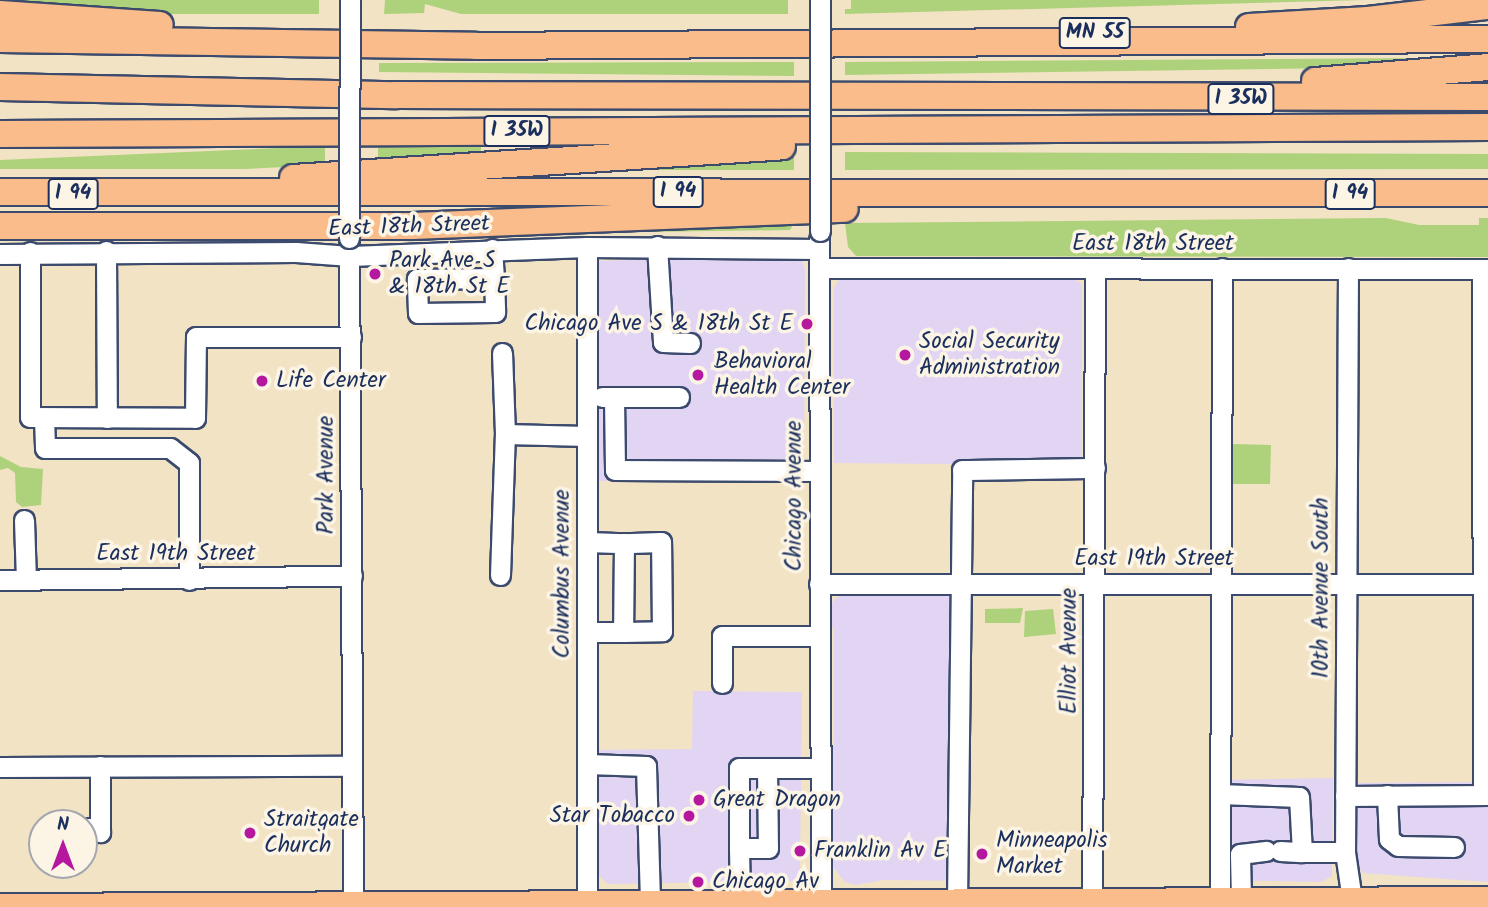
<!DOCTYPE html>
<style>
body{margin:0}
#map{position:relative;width:1488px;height:907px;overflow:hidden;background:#f2e3c5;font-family:Kalam,sans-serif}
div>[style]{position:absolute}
.built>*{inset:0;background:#e2d4f3}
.green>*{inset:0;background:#aed27b}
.roads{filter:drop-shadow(2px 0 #3b4a6d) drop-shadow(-2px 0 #3b4a6d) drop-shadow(0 2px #3b4a6d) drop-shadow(0 -2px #3b4a6d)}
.minor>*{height:19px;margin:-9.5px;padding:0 9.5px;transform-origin:9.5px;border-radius:9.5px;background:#fff}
.major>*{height:23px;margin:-11.5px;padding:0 11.5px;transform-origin:11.5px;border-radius:11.5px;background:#f9bc8a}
.highway>*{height:26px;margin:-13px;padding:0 13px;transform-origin:13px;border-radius:13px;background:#f9bc8a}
.bridges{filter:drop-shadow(2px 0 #3b4a6d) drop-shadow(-2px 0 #3b4a6d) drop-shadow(0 2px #3b4a6d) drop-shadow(0 -2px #3b4a6d)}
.minor-bridge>*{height:19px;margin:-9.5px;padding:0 9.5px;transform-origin:9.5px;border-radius:9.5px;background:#fff}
.dots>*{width:19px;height:19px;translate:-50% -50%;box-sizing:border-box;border:4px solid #fcf5e5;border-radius:50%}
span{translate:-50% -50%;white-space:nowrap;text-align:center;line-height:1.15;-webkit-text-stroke:7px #fcf5e5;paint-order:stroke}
.shield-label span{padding:2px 5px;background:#fcf5e5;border:2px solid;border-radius:5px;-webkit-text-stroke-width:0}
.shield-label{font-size:21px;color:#1b2f5e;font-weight:700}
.street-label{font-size:23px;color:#1b2f5e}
.poi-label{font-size:23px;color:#1b2f5e}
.left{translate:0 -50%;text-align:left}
.right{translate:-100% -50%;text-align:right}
.north{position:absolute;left:28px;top:809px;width:70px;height:70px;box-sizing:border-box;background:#fcf5e5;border:2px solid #a2a6af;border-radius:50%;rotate:0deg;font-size:19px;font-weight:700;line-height:28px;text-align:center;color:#1b2f5e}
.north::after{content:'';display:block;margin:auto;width:24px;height:32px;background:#b5179e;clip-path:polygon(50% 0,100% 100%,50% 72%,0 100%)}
</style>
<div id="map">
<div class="built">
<div style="clip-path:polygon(794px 256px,802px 260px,805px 270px,804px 480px,593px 481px,594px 261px)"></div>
<div style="clip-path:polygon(1070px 277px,1082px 284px,1082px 465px,834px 463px,834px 288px,838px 281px,843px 278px)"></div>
<div style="clip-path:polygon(845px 594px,958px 594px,960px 881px,883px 880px,856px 885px,845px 882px,833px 867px,834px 631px,827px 615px,834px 599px)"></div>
<div style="clip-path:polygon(693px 691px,802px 692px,800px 871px,795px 881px,608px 884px,595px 872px,595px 750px,692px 749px)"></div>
<div style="clip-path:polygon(1333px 778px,1332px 876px,1321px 882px,1219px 880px,1217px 780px)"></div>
<div style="clip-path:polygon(1488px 782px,1488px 882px,1362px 873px,1357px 863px,1356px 783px)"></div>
</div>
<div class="green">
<div style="clip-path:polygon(0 0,319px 0,319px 14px,118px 14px,0 5px)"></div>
<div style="clip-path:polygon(385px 0,788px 0,788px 14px,461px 14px,425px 4px,424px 13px,384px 14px)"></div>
<div style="clip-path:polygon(851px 0,1364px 0,845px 14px,845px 9px,851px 9px)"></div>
<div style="clip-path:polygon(1430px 58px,1430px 64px,1333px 68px,845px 75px,845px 62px)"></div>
<div style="clip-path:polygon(794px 62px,794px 76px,379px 72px,379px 63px)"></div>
<div style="clip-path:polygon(481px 145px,481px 154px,378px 161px,378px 146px)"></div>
<div style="clip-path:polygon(325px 146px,325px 165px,244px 169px,0 169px,0 160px)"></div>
<div style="clip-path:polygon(845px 152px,1488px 154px,1488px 169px,845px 170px)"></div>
<div style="clip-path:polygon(762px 154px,794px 154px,794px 170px,573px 170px)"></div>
<div style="clip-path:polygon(1386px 218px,1419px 225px,1479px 225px,1479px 218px,1488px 218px,1488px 257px,856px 256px,848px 247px,845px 223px)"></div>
<div style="clip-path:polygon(795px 222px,790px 230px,502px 234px)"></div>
<div style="clip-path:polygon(1231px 444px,1271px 445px,1270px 484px,1231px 484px)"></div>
<div style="clip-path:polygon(0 456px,21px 467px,43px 469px,41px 505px,22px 507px,16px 502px,15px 473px,8px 468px,0 470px)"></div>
<div style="clip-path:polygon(1023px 608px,1020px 623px,985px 623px,985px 609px)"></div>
<div style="clip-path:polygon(1053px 609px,1056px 634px,1024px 637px,1025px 611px)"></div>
</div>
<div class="roads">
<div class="minor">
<div style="left:819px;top:239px;width:668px;rotate:89.83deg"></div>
<div style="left:349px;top:243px;width:664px;rotate:89.65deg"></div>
<div style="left:657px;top:246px;width:96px;rotate:86.4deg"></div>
<div style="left:663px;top:342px;width:27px;rotate:2deg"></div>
<div style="left:492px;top:249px;width:29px;rotate:86deg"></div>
<div style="left:494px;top:278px;width:34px;rotate:88deg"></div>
<div style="left:495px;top:312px;width:77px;rotate:179.3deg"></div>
<div style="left:418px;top:313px;width:34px;rotate:-92deg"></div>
<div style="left:417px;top:279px;width:77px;rotate:-0.7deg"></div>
<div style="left:106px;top:251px;width:167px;rotate:89.7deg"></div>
<div style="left:30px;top:252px;width:165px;rotate:90deg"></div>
<div style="left:30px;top:417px;width:165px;rotate:0.3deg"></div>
<div style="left:195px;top:418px;width:81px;rotate:-89.3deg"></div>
<div style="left:196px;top:337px;width:155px"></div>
<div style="left:0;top:254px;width:296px;rotate:-0.4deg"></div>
<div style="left:296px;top:252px;width:54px;rotate:4.2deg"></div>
<div style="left:350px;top:256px;width:237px;rotate:-2.2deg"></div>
<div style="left:587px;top:247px;width:232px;rotate:0.5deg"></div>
<div style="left:819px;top:268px;width:669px;rotate:0.09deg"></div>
<div style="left:1348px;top:268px;width:584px;rotate:90.29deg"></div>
<div style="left:1345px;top:852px;width:56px;rotate:81.7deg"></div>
<div style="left:1482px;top:269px;width:526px;rotate:89.89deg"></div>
<div style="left:602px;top:397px;width:77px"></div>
<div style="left:614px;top:397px;width:73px;rotate:89.2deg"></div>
<div style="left:615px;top:470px;width:205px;rotate:0.3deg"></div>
<div style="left:44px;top:418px;width:30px;rotate:88deg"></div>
<div style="left:45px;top:448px;width:125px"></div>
<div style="left:170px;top:448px;width:24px;rotate:38deg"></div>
<div style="left:189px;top:463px;width:117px;rotate:90deg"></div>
<div style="left:505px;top:434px;width:82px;rotate:1.4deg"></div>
<div style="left:24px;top:520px;width:60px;rotate:88.1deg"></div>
<div style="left:587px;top:542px;width:37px;rotate:2deg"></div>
<div style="left:624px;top:543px;width:89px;rotate:90.6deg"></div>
<div style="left:623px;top:632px;width:36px;rotate:180deg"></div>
<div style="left:500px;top:575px;width:141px;rotate:-88deg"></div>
<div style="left:505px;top:434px;width:81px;rotate:-92.1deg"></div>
<div style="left:0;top:580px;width:352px;rotate:-0.7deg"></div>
<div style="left:819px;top:584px;width:669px"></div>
<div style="left:623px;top:632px;width:39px;rotate:-1deg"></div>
<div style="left:662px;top:631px;width:89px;rotate:-90.6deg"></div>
<div style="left:661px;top:542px;width:37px;rotate:178deg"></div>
<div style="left:722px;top:683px;width:47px;rotate:-90deg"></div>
<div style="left:722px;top:636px;width:97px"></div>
<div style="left:587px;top:764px;width:59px;rotate:1.9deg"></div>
<div style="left:646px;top:766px;width:136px;rotate:88.3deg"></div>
<div style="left:0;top:767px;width:352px;rotate:-0.2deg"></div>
<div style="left:739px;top:768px;width:28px"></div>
<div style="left:767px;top:768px;width:80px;rotate:89.3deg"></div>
<div style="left:768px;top:848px;width:29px;rotate:180deg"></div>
<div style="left:739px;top:848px;width:80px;rotate:-90deg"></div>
<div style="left:767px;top:768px;width:53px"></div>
<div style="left:1220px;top:794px;width:79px;rotate:2.2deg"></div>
<div style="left:1299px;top:797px;width:55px;rotate:86.9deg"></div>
<div style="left:1302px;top:852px;width:43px"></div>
<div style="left:1387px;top:795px;width:44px;rotate:87.4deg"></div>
<div style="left:1389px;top:839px;width:11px;rotate:38deg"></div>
<div style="left:1398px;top:846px;width:56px;rotate:1deg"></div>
<div style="left:1345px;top:796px;width:143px;rotate:-0.4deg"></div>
<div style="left:89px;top:828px;width:12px;rotate:20deg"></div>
<div style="left:100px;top:832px;width:66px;rotate:-90deg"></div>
<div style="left:739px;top:848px;width:54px;rotate:88.9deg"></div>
<div style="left:1280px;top:851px;width:22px;rotate:3deg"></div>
<div style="left:1220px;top:899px;width:631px;rotate:-89.82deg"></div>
<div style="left:1241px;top:899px;width:45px;rotate:-91.3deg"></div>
<div style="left:1240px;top:854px;width:26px;rotate:-7deg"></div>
<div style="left:957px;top:901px;width:431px;rotate:-89.3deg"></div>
<div style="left:962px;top:470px;width:133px;rotate:-0.9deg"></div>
<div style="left:587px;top:902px;width:655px;rotate:-90deg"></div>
<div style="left:1092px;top:907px;width:639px;rotate:-89.73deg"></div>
</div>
<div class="major">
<div style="left:0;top:905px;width:1488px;rotate:-0.27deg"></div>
</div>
<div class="highway">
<div style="left:0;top:14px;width:160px;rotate:3.9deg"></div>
<div style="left:1249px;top:27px;width:119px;rotate:-3.4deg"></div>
<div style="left:1368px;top:20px;width:121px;rotate:-6.7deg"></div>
<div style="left:0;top:39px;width:476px;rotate:0.8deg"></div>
<div style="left:476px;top:46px;width:1012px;rotate:-0.4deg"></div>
<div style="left:1315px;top:81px;width:174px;rotate:-4.6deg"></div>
<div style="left:0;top:87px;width:395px;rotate:1.2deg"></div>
<div style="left:395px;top:95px;width:1093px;rotate:0.1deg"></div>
<div style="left:0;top:134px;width:1488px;rotate:-0.27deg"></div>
<div style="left:293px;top:178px;width:490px;rotate:-3.7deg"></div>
<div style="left:0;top:192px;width:1488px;rotate:0.04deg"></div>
<div style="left:0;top:226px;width:413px"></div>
<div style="left:413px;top:226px;width:432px;rotate:-2.3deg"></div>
</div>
</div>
<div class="bridges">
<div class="minor-bridge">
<div style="left:820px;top:231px;width:231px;rotate:-90deg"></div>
<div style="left:349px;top:238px;width:238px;rotate:-89.8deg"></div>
</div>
</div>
<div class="dots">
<div style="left:375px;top:274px;background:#b5179e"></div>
<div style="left:807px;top:324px;background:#b5179e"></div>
<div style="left:905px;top:355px;background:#b5179e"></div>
<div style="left:698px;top:375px;background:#b5179e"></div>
<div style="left:262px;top:381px;background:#b5179e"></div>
<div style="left:699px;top:800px;background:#b5179e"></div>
<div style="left:689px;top:816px;background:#b5179e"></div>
<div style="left:250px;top:833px;background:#b5179e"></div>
<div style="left:800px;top:851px;background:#b5179e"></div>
<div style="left:982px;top:854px;background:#b5179e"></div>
<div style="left:698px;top:882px;background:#b5179e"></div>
</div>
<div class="shield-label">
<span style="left:1095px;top:33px">MN 55</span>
<span style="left:1241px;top:99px">I 35W</span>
<span style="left:517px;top:131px">I 35W</span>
<span style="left:678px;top:192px">I 94</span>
<span style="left:73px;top:194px">I 94</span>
<span style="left:1350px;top:194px">I 94</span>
</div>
<div class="street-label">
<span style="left:409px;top:227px;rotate:-2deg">East 18th Street</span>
<span style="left:1153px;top:244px">East 18th Street</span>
<span style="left:327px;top:475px;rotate:-90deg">Park Avenue</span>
<span style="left:795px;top:496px;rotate:-90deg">Chicago Avenue</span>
<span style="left:176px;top:554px">East 19th Street</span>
<span style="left:1154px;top:559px">East 19th Street</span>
<span style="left:563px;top:574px;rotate:-90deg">Columbus Avenue</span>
<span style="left:1322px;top:588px;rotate:-90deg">10th Avenue South</span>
<span style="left:1070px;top:651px;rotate:-90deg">Elliot Avenue</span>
</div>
<div class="poi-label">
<span class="left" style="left:389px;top:274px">Park Ave S<br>&amp; 18th St E</span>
<span class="right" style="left:793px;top:324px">Chicago Ave S &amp; 18th St E</span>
<span class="left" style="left:919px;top:355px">Social Security<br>Administration</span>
<span class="left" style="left:714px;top:375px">Behavioral<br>Health Center</span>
<span class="left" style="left:276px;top:381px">Life Center</span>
<span class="left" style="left:713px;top:800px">Great Dragon</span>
<span class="right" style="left:675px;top:816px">Star Tobacco</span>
<span class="left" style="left:264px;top:833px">Straitgate<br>Church</span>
<span class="left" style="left:996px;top:854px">Minneapolis<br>Market</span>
<span class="left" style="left:814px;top:851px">Franklin Av E</span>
<span class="left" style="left:712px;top:882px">Chicago Av</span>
</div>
<div class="north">N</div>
</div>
